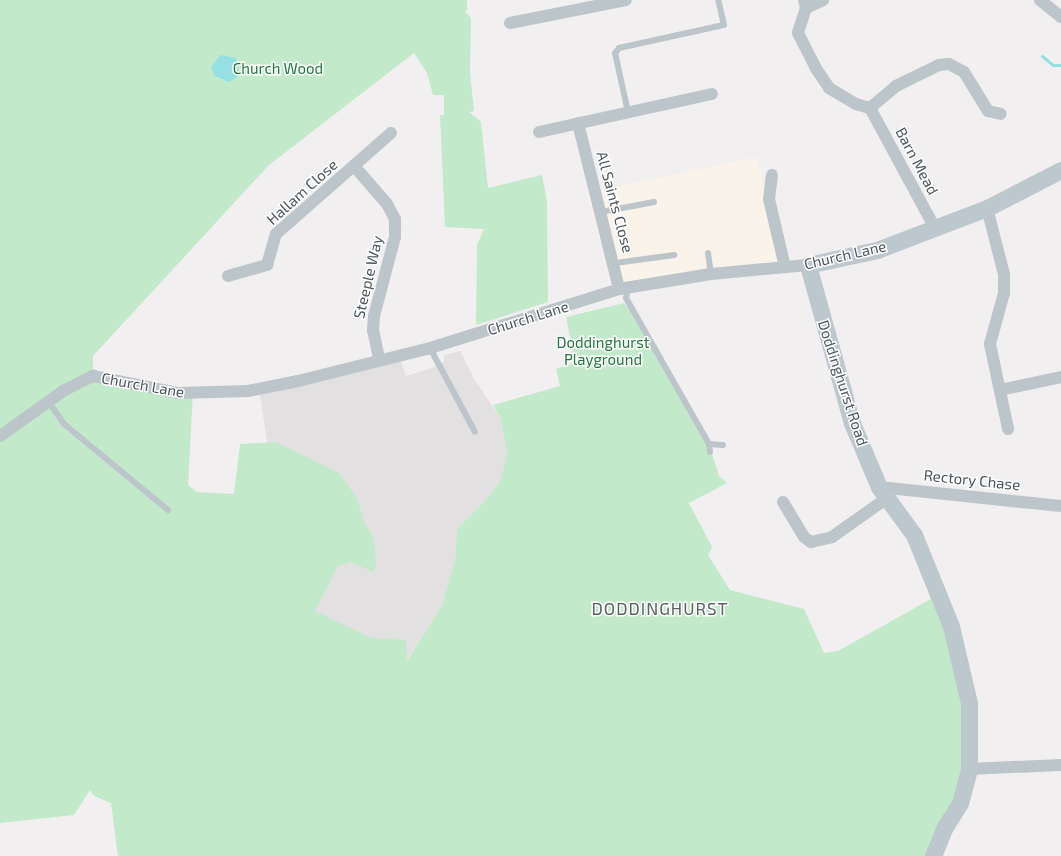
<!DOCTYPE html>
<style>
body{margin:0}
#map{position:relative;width:1061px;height:856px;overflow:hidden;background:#f1efef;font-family:"Exo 2",sans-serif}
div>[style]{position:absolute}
.commercial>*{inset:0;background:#faf3ea}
.education>*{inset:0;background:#e2e0e1}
.green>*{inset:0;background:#c2eaca}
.water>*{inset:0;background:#94e0e2}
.stream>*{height:3px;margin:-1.5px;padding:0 1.5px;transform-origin:1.5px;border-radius:1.5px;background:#94e0e2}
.lane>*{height:6px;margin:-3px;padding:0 3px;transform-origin:3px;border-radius:3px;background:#bcc5ca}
.street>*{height:12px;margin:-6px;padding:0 6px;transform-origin:6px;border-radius:6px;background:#bcc5ca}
.secondary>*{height:17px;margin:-8.5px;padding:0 8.5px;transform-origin:8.5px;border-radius:8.5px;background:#bdc8ce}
span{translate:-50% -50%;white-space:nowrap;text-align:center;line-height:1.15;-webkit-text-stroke:3px #fff;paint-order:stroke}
.park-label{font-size:15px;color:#21743c}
.street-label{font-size:15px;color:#49555a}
.quarter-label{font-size:17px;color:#5c6063;letter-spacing:1px}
</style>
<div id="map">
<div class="commercial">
<div style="clip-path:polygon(757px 157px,782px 268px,614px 290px,587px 193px)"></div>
</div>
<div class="education">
<div style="clip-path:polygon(460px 351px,474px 379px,501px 419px,507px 454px,500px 481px,484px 502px,457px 529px,455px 560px,442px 605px,406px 662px,310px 620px,267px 441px,259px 389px,399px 355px,406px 376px,432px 368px,444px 362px,444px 355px)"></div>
</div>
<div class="green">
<div style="clip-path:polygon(0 0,467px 0,467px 11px,465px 11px,471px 18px,470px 72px,474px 111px,469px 112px,481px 122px,488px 188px,542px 175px,547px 202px,548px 302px,476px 325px,477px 245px,484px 229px,445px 227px,440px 115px,444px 115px,444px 95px,433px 95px,427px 73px,414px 53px,269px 165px,93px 356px,93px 376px,193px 393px,188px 485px,197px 492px,234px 494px,240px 444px,276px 442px,339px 473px,357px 498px,364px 521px,374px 539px,376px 564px,373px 572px,351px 562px,338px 566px,315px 611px,372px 638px,406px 640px,407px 661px,442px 605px,455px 560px,457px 529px,484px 502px,500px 481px,507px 454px,501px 419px,493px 405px,560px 386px,556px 369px,575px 363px,566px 317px,624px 303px,635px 315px,709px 444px,719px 476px,727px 483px,689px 503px,712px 547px,708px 555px,730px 590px,804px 609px,824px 653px,838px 651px,938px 595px,951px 626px,969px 769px,932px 856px,118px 856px,111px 803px,94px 796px,90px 790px,74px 815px,0 823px)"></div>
</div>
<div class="water">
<div style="clip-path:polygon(220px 55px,236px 58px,239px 76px,229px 82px,215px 76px,211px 68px)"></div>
</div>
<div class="stream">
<div style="left:1042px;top:56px;width:14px;rotate:39deg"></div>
<div style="left:1053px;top:65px;width:8px"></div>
</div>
<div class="lane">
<div style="left:628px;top:112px;width:60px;rotate:-102.4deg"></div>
<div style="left:615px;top:53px;width:6px;rotate:-51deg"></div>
<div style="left:619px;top:48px;width:107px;rotate:-12.4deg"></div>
<div style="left:724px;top:25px;width:26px;rotate:-103deg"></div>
<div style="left:601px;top:212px;width:54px;rotate:-10.7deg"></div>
<div style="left:708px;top:253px;width:21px;rotate:82deg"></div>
<div style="left:615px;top:263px;width:60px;rotate:-7.7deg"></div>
<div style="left:628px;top:288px;width:10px;rotate:101deg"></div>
<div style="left:626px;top:298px;width:168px;rotate:60.4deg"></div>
<div style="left:709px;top:444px;width:8px;rotate:83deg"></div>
<div style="left:430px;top:348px;width:95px;rotate:61.8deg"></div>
<div style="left:48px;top:401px;width:28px;rotate:55deg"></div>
<div style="left:64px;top:424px;width:135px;rotate:39.6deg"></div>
<div style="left:709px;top:444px;width:14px;rotate:4deg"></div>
</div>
<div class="street">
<div style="left:804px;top:0;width:8px;rotate:76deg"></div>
<div style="left:806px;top:8px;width:26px;rotate:108deg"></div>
<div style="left:798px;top:33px;width:38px;rotate:63deg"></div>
<div style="left:815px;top:67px;width:25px;rotate:56deg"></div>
<div style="left:829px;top:88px;width:31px;rotate:31deg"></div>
<div style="left:856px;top:104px;width:15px;rotate:16deg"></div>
<div style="left:870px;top:108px;width:136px;rotate:61.6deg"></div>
<div style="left:1040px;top:0;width:27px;rotate:39deg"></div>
<div style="left:806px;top:8px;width:19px;rotate:-25deg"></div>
<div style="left:510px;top:23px;width:118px;rotate:-11.2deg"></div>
<div style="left:870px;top:108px;width:34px;rotate:-40deg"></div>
<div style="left:896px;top:86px;width:48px;rotate:-26deg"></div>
<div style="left:939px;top:65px;width:10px;rotate:-6deg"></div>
<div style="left:949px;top:64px;width:17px;rotate:28deg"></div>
<div style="left:964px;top:72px;width:46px;rotate:58.4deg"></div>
<div style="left:988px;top:111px;width:13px;rotate:13deg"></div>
<div style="left:578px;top:123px;width:171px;rotate:76.1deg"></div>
<div style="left:539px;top:132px;width:177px;rotate:-12.4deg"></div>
<div style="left:355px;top:167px;width:49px;rotate:49.1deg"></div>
<div style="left:387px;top:204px;width:17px;rotate:62deg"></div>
<div style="left:395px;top:219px;width:18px;rotate:90deg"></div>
<div style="left:395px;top:237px;width:82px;rotate:104.9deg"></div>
<div style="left:374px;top:316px;width:14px;rotate:94deg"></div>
<div style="left:373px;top:330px;width:30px;rotate:78deg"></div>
<div style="left:772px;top:175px;width:24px;rotate:97deg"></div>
<div style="left:769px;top:199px;width:70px;rotate:76.8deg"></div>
<div style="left:987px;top:208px;width:68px;rotate:75.6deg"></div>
<div style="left:1004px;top:274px;width:19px;rotate:90deg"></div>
<div style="left:1004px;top:293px;width:53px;rotate:105.4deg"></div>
<div style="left:990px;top:344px;width:87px;rotate:78deg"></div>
<div style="left:228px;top:276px;width:41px;rotate:-15.8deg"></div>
<div style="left:267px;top:265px;width:32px;rotate:-74deg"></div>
<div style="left:276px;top:234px;width:153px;rotate:-41.3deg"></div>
<div style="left:1000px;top:390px;width:62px;rotate:-12deg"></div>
<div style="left:0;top:436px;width:77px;rotate:-35.5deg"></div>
<div style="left:63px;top:391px;width:34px;rotate:-27deg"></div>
<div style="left:93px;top:376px;width:87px;rotate:11.3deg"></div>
<div style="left:178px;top:393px;width:70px;rotate:-1.6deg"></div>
<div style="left:248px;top:391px;width:51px;rotate:-11.3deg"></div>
<div style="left:298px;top:381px;width:136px;rotate:-14deg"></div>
<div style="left:430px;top:348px;width:198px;rotate:-17.3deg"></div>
<div style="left:619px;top:289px;width:93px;rotate:-9.3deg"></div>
<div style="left:711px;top:274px;width:97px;rotate:-5.3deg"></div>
<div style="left:879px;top:487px;width:183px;rotate:6deg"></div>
<div style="left:783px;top:502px;width:41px;rotate:59deg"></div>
<div style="left:804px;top:537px;width:9px;rotate:36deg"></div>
<div style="left:811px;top:542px;width:22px;rotate:-13deg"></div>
<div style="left:832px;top:537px;width:67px;rotate:-35.3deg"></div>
<div style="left:969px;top:769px;width:92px;rotate:-2.5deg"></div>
</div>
<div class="secondary">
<div style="left:933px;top:856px;width:31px;rotate:-68deg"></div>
<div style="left:945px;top:827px;width:28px;rotate:-58deg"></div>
<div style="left:960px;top:803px;width:35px;rotate:-75deg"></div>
<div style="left:969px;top:769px;width:66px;rotate:-90deg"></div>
<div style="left:969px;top:703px;width:79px;rotate:-103.2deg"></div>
<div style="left:951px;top:626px;width:98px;rotate:-112.1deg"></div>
<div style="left:914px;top:535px;width:59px;rotate:-126.1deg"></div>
<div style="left:879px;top:487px;width:69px;rotate:-112.9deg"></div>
<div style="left:852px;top:423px;width:164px;rotate:-105.6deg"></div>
<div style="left:808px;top:265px;width:71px;rotate:-12.3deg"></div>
<div style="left:877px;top:250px;width:118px;rotate:-20.9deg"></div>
<div style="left:987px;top:208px;width:83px;rotate:-27.2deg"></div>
</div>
<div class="park-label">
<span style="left:278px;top:69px">Church Wood</span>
<span style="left:603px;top:351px">Doddinghurst<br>Playground</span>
</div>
<div class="street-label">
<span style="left:917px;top:161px;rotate:62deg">Barn Mead</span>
<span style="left:302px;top:192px;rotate:-42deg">Hallam Close</span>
<span style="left:615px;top:202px;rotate:75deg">All Saints Close</span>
<span style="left:845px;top:255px;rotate:-13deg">Church Lane</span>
<span style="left:368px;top:277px;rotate:-77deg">Steeple Way</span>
<span style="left:528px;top:318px;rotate:-17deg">Church Lane</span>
<span style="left:843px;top:383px;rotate:72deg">Doddinghurst Road</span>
<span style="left:143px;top:385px;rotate:10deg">Church Lane</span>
<span style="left:972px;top:480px;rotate:6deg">Rectory Chase</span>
</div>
<div class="quarter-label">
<span style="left:660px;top:609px">DODDINGHURST</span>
</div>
</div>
